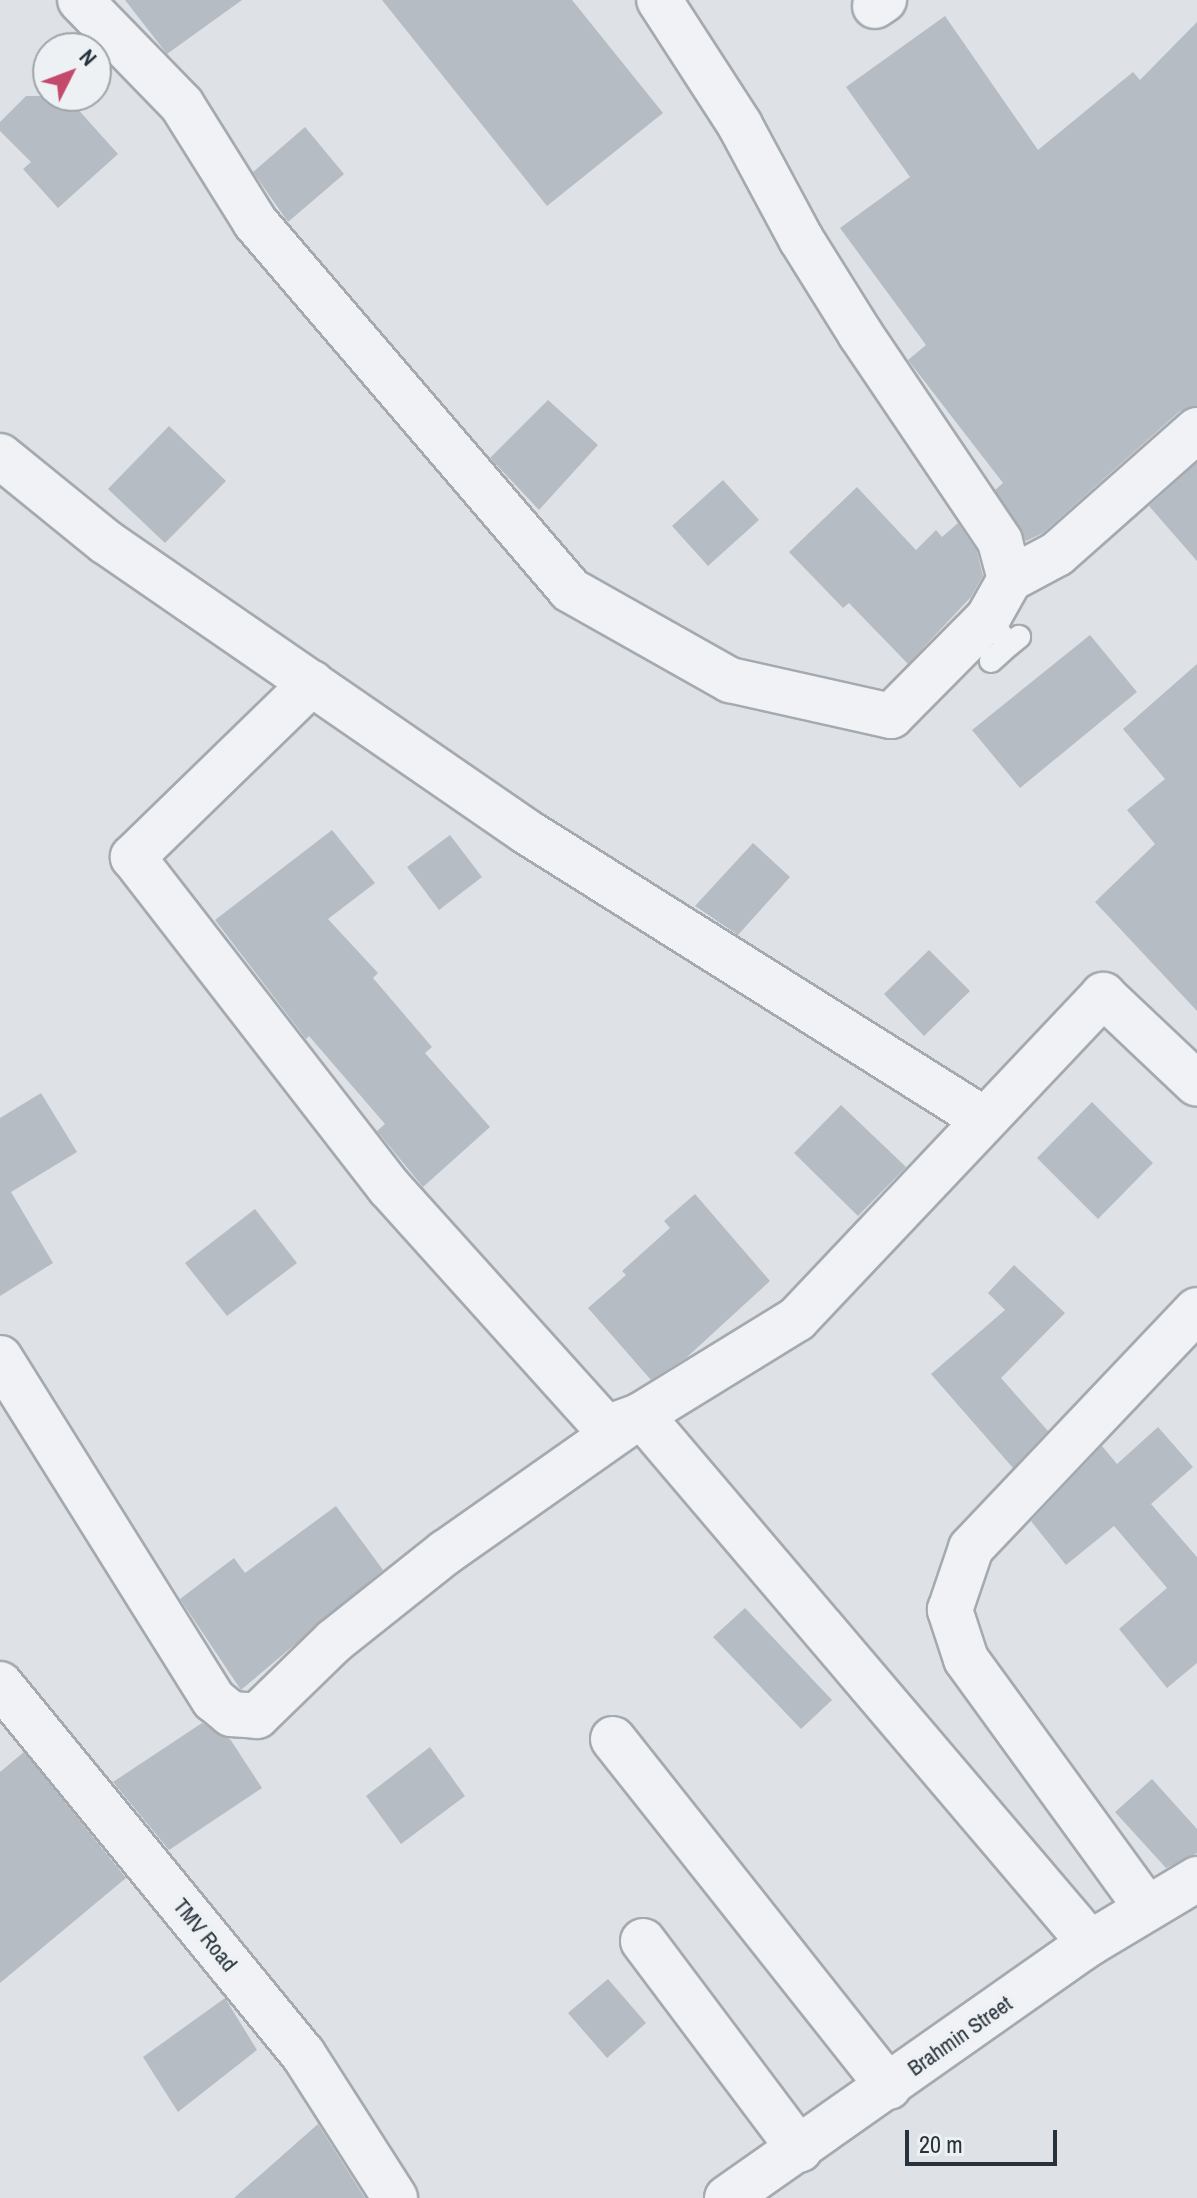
<!DOCTYPE html>
<style>
body{margin:0}
#map{position:relative;width:1197px;height:2198px;overflow:hidden;background:#dee2e6;font-family:"Archivo Narrow",sans-serif}
div>[style]{position:absolute}
.building>*{inset:0;background:#b5bcc3}
.roads{filter:drop-shadow(2px 0 #a4aab0) drop-shadow(-2px 0 #a4aab0) drop-shadow(0 2px #a4aab0) drop-shadow(0 -2px #a4aab0)}
.service>*{height:22px;margin:-11px;padding:0 11px;transform-origin:11px;border-radius:11px;background:#f0f2f5}
.minor>*{height:44px;margin:-22px;padding:0 22px;transform-origin:22px;border-radius:22px;background:#f0f2f5}
span{translate:-50% -50%;white-space:nowrap;text-align:center;line-height:1.15;-webkit-text-stroke:7px #edf1f4;paint-order:stroke}
.street-label{font-size:22px;color:#28323c}
.north{position:absolute;left:32px;top:32px;width:80px;height:80px;box-sizing:border-box;background:#edf1f4;border:2px solid #9ea5aa;border-radius:50%;rotate:48deg;font-size:22px;font-weight:700;line-height:32px;text-align:center;color:#28323c}
.north::after{content:'';display:block;margin:auto;width:28px;height:36px;background:#c44a6d;clip-path:polygon(50% 0,100% 100%,50% 72%,0 100%)}
.scale{position:absolute;left:905px;top:2130px;width:152px;height:36px;box-sizing:border-box;border:4px solid #28323c;border-top:0;padding-left:10px;font-size:24px;line-height:28px;white-space:nowrap;color:#28323c;-webkit-text-stroke:6px #edf1f4;paint-order:stroke}
</style>
<div id="map">
<div class="building">
<div style="clip-path:polygon(125px 0,242px 0,167px 54px)"></div>
<div style="clip-path:polygon(382px 0,572px 0,663px 113px,547px 206px)"></div>
<div style="clip-path:polygon(945px 16px,1038px 150px,1133px 72px,1140px 80px,1197px 22px,1197px 406px,1180px 411px,1043px 533px,1026px 541px,995px 490px,1003px 483px,908px 360px,926px 345px,840px 228px,910px 177px,846px 87px)"></div>
<div style="clip-path:polygon(26px 96px,66px 96px,118px 154px,58px 208px,23px 169px,31px 162px,0 131px,0 122px)"></div>
<div style="clip-path:polygon(305px 127px,344px 174px,288px 222px,253px 172px)"></div>
<div style="clip-path:polygon(548px 400px,598px 445px,539px 510px,490px 458px)"></div>
<div style="clip-path:polygon(169px 426px,226px 481px,165px 543px,108px 489px)"></div>
<div style="clip-path:polygon(1197px 463px,1197px 561px,1149px 506px)"></div>
<div style="clip-path:polygon(723px 480px,759px 520px,708px 566px,672px 526px)"></div>
<div style="clip-path:polygon(857px 487px,916px 550px,936px 530px,942px 537px,958px 523px,977px 551px,983px 576px,971px 597px,908px 664px,849px 603px,843px 608px,789px 552px)"></div>
<div style="clip-path:polygon(1090px 635px,1137px 692px,1020px 788px,972px 730px)"></div>
<div style="clip-path:polygon(1197px 664px,1197px 1011px,1095px 902px,1155px 844px,1127px 810px,1165px 779px,1123px 729px)"></div>
<div style="clip-path:polygon(332px 830px,375px 883px,328px 919px,378px 973px,373px 978px,432px 1047px,425px 1053px,490px 1127px,423px 1187px,377px 1131px,385px 1124px,309px 1036px,306px 1039px,215px 920px)"></div>
<div style="clip-path:polygon(450px 835px,482px 877px,439px 910px,407px 867px)"></div>
<div style="clip-path:polygon(753px 843px,790px 877px,738px 935px,695px 906px)"></div>
<div style="clip-path:polygon(929px 950px,970px 991px,924px 1036px,884px 994px)"></div>
<div style="clip-path:polygon(41px 1093px,77px 1152px,11px 1192px,53px 1263px,0 1296px,0 1118px)"></div>
<div style="clip-path:polygon(1092px 1102px,1153px 1163px,1098px 1219px,1037px 1158px)"></div>
<div style="clip-path:polygon(841px 1105px,906px 1167px,858px 1216px,794px 1153px)"></div>
<div style="clip-path:polygon(695px 1194px,770px 1281px,686px 1358px,651px 1380px,588px 1308px,626px 1275px,622px 1271px,670px 1228px,664px 1221px)"></div>
<div style="clip-path:polygon(255px 1209px,297px 1263px,227px 1316px,185px 1263px)"></div>
<div style="clip-path:polygon(1014px 1265px,1065px 1313px,1001px 1378px,1048px 1431px,1013px 1468px,931px 1374px,1005px 1310px,988px 1293px)"></div>
<div style="clip-path:polygon(1158px 1427px,1193px 1467px,1151px 1504px,1197px 1557px,1197px 1663px,1167px 1688px,1119px 1629px,1167px 1588px,1114px 1526px,1066px 1565px,1031px 1521px,1102px 1446px,1117px 1464px)"></div>
<div style="clip-path:polygon(336px 1506px,383px 1570px,241px 1690px,180px 1599px,234px 1558px,245px 1573px)"></div>
<div style="clip-path:polygon(745px 1608px,832px 1700px,801px 1729px,713px 1637px)"></div>
<div style="clip-path:polygon(202px 1723px,230px 1739px,262px 1788px,169px 1850px,113px 1782px)"></div>
<div style="clip-path:polygon(430px 1747px,465px 1796px,401px 1844px,366px 1796px)"></div>
<div style="clip-path:polygon(24px 1752px,126px 1878px,0 1983px,0 1772px)"></div>
<div style="clip-path:polygon(1152px 1779px,1197px 1829px,1197px 1853px,1166px 1868px,1115px 1812px)"></div>
<div style="clip-path:polygon(608px 1979px,646px 2023px,607px 2058px,568px 2013px)"></div>
<div style="clip-path:polygon(225px 1998px,257px 2050px,178px 2112px,143px 2057px)"></div>
<div style="clip-path:polygon(318px 2124px,365px 2198px,234px 2198px)"></div>
</div>
<div class="roads">
<div class="service">
<div style="left:988px;top:618px;width:34px;rotate:52deg"></div>
<div style="left:1009px;top:645px;width:13px;rotate:-39deg"></div>
<div style="left:991px;top:661px;width:24px;rotate:-42deg"></div>
</div>
<div class="minor">
<div style="left:80px;top:0;width:146px;rotate:45.8deg"></div>
<div style="left:182px;top:105px;width:138px;rotate:58deg"></div>
<div style="left:255px;top:222px;width:484px;rotate:49.4deg"></div>
<div style="left:570px;top:590px;width:184px;rotate:29.4deg"></div>
<div style="left:730px;top:680px;width:165px;rotate:12.6deg"></div>
<div style="left:891px;top:716px;width:138px;rotate:-45.3deg"></div>
<div style="left:988px;top:618px;width:45px;rotate:-60.6deg"></div>
<div style="left:1010px;top:579px;width:39px;rotate:-105deg"></div>
<div style="left:1000px;top:541px;width:249px;rotate:-124deg"></div>
<div style="left:861px;top:335px;width:113px;rotate:-122deg"></div>
<div style="left:801px;top:239px;width:129px;rotate:-118.2deg"></div>
<div style="left:740px;top:125px;width:149px;rotate:-122.9deg"></div>
<div style="left:875px;top:6px;width:11px;rotate:-34deg"></div>
<div style="left:0;top:456px;width:136px;rotate:39.1deg"></div>
<div style="left:106px;top:542px;width:511px;rotate:34.56deg"></div>
<div style="left:527px;top:832px;width:537px;rotate:32.15deg"></div>
<div style="left:1010px;top:579px;width:53px;rotate:-28deg"></div>
<div style="left:1057px;top:554px;width:187px;rotate:-41.5deg"></div>
<div style="left:312px;top:683px;width:250px;rotate:135.8deg"></div>
<div style="left:133px;top:857px;width:418px;rotate:52.2deg"></div>
<div style="left:389px;top:1187px;width:324px;rotate:48deg"></div>
<div style="left:606px;top:1428px;width:37px;rotate:-20deg"></div>
<div style="left:641px;top:1415px;width:693px;rotate:49.62deg"></div>
<div style="left:0;top:1358px;width:403px;rotate:58deg"></div>
<div style="left:214px;top:1700px;width:22px;rotate:39deg"></div>
<div style="left:231px;top:1714px;width:26px;rotate:4deg"></div>
<div style="left:257px;top:1716px;width:107px;rotate:-44.2deg"></div>
<div style="left:334px;top:1641px;width:143px;rotate:-38.5deg"></div>
<div style="left:446px;top:1552px;width:238px;rotate:-35.1deg"></div>
<div style="left:641px;top:1415px;width:183px;rotate:-31.6deg"></div>
<div style="left:797px;top:1319px;width:446px;rotate:-46.6deg"></div>
<div style="left:1103px;top:995px;width:129px;rotate:43.4deg"></div>
<div style="left:0;top:1684px;width:478px;rotate:50.7deg"></div>
<div style="left:303px;top:2054px;width:171px;rotate:57.4deg"></div>
<div style="left:613px;top:1739px;width:444px;rotate:51.6deg"></div>
<div style="left:1146px;top:1907px;width:306px;rotate:-126deg"></div>
<div style="left:966px;top:1659px;width:52px;rotate:-108.1deg"></div>
<div style="left:950px;top:1610px;width:65px;rotate:-71.3deg"></div>
<div style="left:971px;top:1548px;width:328px;rotate:-46.5deg"></div>
<div style="left:643px;top:1941px;width:261px;rotate:53.1deg"></div>
<div style="left:727px;top:2198px;width:444px;rotate:-35.1deg"></div>
<div style="left:1090px;top:1943px;width:125px;rotate:-30.9deg"></div>
</div>
</div>
<div class="street-label">
<span style="left:205px;top:1935px;rotate:51deg">TMV Road</span>
<span style="left:960px;top:2036px;rotate:-35deg">Brahmin Street</span>
</div>
<div class="north">N</div>
<div class="scale">20 m</div>
</div>
